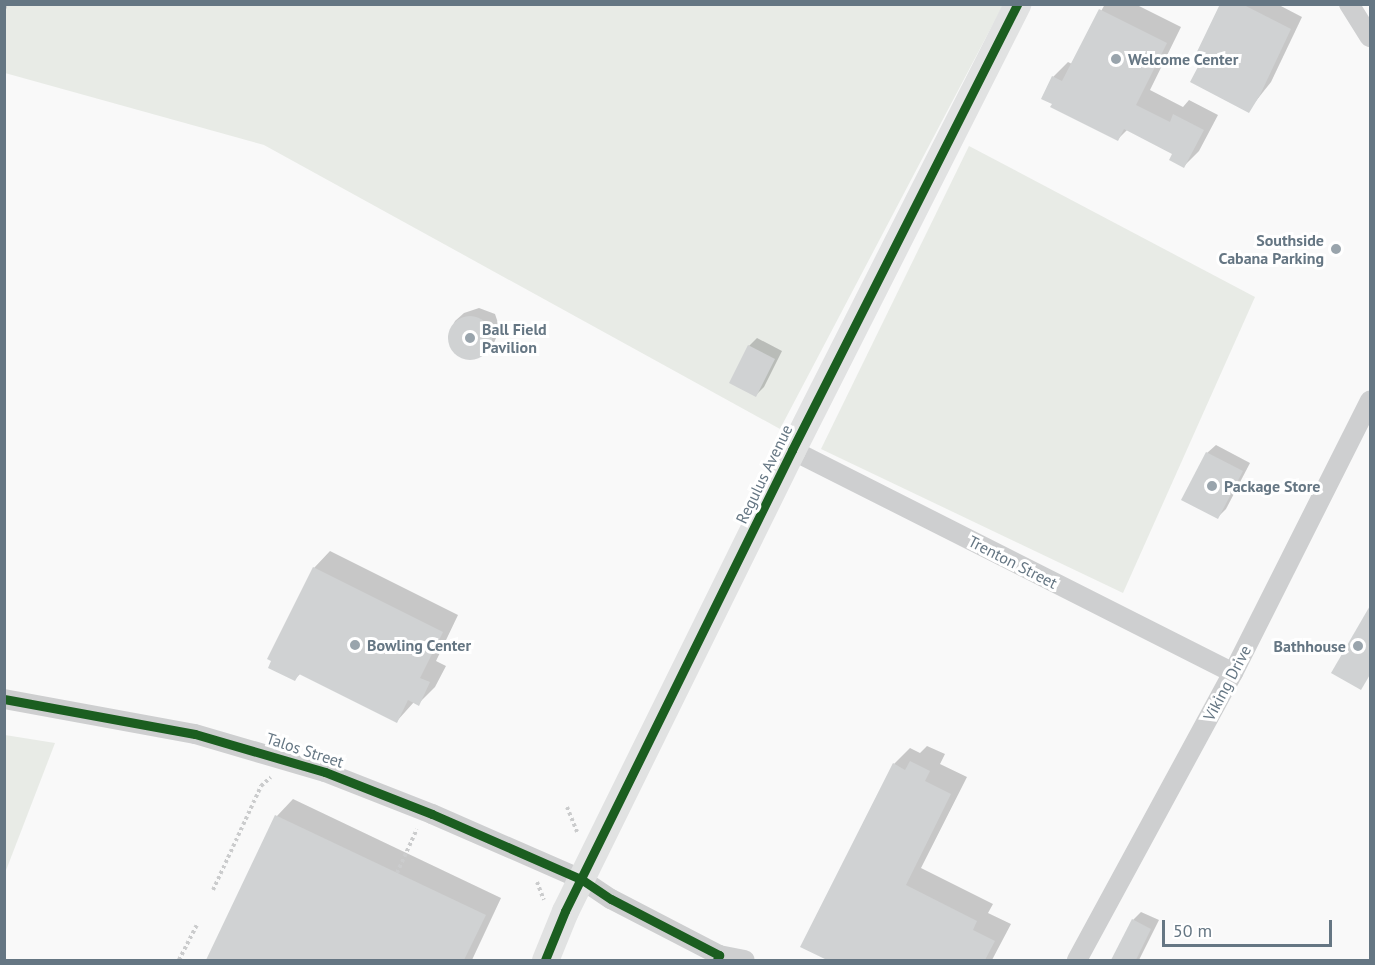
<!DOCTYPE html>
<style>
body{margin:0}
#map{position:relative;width:1375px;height:965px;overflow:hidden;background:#f9f9f9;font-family:"PT Sans",sans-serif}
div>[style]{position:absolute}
.green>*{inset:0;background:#e8ebe6}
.shadow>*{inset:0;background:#0003}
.building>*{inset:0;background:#d0d2d3}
.round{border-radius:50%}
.path>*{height:4px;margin-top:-2px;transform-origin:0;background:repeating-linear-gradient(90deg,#cbcccd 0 3px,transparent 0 6px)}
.street>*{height:20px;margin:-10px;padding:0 10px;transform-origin:10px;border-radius:10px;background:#cecfd0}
.secondary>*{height:27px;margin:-13.5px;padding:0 13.5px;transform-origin:13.5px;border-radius:13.5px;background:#e1e2e2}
.cycleway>*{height:9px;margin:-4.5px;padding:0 4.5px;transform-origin:4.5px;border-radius:4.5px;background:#1b5e20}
.dots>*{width:16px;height:16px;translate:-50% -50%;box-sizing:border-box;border:3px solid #fff;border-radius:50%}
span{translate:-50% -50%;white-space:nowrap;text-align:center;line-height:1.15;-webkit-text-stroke:6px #fff;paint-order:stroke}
.poi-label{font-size:16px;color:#657683;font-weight:700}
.left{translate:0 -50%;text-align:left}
.right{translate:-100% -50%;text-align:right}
.street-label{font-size:16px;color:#657683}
.frame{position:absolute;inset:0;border:6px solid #657683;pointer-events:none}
.scale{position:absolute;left:1162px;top:920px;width:170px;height:27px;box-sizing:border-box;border:3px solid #657683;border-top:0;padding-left:8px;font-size:18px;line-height:21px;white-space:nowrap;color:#657683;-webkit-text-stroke:4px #fff;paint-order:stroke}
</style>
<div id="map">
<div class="green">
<div style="clip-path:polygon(4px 5px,1003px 5px,780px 429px,264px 145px,5px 73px)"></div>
<div style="clip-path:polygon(969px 146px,1255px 297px,1123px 593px,821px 449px)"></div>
<div style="clip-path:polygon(5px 735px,55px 743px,5px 873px,4px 735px)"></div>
</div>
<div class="shadow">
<div style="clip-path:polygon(1105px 4px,1135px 4px,1181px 27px,1150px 90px,1183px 107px,1189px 100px,1218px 115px,1199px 151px,1184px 166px,1174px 153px,1128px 129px,1118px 139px,1053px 77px,1068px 62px,1072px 64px)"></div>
<div style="clip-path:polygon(1222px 4px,1277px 4px,1302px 17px,1271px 82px,1248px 111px,1202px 62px)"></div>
<div style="clip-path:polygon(479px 308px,495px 314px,500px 329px,493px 345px,484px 354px,468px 359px,453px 351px,448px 337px,455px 321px,464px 313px)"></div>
<div style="clip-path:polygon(757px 338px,782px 351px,764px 387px,756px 395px,749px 346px)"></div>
<div style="clip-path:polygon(1216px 445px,1250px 463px,1226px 509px,1218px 517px,1207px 453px)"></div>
<div style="clip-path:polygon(330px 551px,458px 615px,436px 661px,446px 666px,435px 687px,418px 704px,414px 702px,397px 721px,301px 673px,295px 679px,314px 568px)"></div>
<div style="clip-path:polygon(927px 746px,945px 754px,940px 764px,967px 777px,921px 868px,993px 904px,988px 913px,1011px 924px,992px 960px,830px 960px,802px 946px,894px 764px,910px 748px,920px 753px)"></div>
<div style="clip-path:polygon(293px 799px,501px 898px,472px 960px,208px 960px,277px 816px)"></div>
<div style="clip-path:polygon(1141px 912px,1159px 920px,1139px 960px,1113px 960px,1133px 920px)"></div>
</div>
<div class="building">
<div style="clip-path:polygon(1220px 4px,1242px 4px,1291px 29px,1260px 95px,1249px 113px,1190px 82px,1200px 63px,1193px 60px)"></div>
<div style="clip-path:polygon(1099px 9px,1167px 43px,1136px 105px,1170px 122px,1173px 114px,1204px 130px,1184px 168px,1169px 160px,1172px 154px,1124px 129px,1118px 141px,1050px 107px,1052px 104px,1041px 99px,1052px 76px,1062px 81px)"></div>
<div class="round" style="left:448px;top:316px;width:44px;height:44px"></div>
<div style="clip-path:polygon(748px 345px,775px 359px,756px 397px,729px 383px)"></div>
<div style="clip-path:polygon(1206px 452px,1243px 471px,1218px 519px,1181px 500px)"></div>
<div style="clip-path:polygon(313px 567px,443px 632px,420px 678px,430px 682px,419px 706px,408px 700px,397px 723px,299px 674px,295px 681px,268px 668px,271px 661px,267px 659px)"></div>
<div style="clip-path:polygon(1371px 604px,1371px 673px,1361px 690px,1331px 673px)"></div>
<div style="clip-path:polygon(910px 761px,930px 771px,925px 781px,951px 794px,906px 885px,977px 921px,973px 930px,995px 941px,985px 960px,827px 960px,800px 947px,893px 763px,905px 770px)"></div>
<div style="clip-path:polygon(275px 815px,486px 915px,464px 960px,206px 960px)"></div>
<div style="clip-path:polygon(1132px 919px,1151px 929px,1136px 960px,1111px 960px)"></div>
</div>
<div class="path">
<div style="left:4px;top:8px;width:6px;rotate:-39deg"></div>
<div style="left:567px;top:807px;width:27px;rotate:68deg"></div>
<div style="left:397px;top:873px;width:48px;rotate:-65.6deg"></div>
<div style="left:537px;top:882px;width:19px;rotate:69deg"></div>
<div style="left:213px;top:890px;width:115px;rotate:-65.2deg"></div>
<div style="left:261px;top:786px;width:13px;rotate:-42deg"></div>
<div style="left:179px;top:960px;width:39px;rotate:-63deg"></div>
</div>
<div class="street">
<div style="left:1349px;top:4px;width:39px;rotate:58deg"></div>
<div style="left:792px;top:450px;width:494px;rotate:26.8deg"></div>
<div style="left:4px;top:699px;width:194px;rotate:10.4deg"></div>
<div style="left:195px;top:734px;width:135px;rotate:16.3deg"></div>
<div style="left:325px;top:772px;width:115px;rotate:21.4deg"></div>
<div style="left:432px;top:814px;width:163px;rotate:23.6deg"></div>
<div style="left:581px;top:879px;width:36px;rotate:34deg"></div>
<div style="left:611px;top:899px;width:122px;rotate:27.4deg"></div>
<div style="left:719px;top:955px;width:5px;rotate:112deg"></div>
<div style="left:719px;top:955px;width:26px;rotate:11deg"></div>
<div style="left:1077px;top:960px;width:327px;rotate:-61.5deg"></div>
<div style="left:1233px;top:673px;width:305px;rotate:-63.3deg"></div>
</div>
<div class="secondary">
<div style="left:545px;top:960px;width:53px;rotate:-67.8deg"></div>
<div style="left:565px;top:911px;width:514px;rotate:-63.78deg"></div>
<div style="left:792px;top:450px;width:500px;rotate:-63.2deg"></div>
</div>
<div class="cycleway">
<div style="left:4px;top:699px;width:194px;rotate:10.4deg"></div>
<div style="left:195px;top:734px;width:135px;rotate:16.3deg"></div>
<div style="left:325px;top:772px;width:115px;rotate:21.4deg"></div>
<div style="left:432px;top:814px;width:163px;rotate:23.6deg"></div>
<div style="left:581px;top:879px;width:36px;rotate:34deg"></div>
<div style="left:611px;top:899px;width:122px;rotate:27.4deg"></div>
<div style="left:719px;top:955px;width:5px;rotate:112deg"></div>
<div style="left:545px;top:960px;width:53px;rotate:-67.8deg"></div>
<div style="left:565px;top:911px;width:514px;rotate:-63.78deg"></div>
<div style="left:792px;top:450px;width:500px;rotate:-63.2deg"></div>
</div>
<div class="dots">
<div style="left:1116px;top:59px;background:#99a4ac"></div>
<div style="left:1336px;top:249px;background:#99a4ac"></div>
<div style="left:470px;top:338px;background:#99a4ac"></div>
<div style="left:1212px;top:486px;background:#99a4ac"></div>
<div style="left:355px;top:645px;background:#99a4ac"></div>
<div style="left:1358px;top:646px;background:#99a4ac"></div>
</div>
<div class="poi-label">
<span class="left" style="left:1128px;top:59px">Welcome Center</span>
<span class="right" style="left:1324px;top:249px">Southside<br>Cabana Parking</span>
<span class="left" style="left:482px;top:338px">Ball Field<br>Pavilion</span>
<span class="left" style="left:1224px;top:486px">Package Store</span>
<span class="left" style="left:367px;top:645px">Bowling Center</span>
<span class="right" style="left:1346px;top:646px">Bathhouse</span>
</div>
<div class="street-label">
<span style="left:764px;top:474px;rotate:-64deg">Regulus Avenue</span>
<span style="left:1013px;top:562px;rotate:27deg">Trenton Street</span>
<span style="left:1227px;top:683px;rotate:-62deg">Viking Drive</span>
<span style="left:305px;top:750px;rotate:18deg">Talos Street</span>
</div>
<div class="frame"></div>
<div class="scale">50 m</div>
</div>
